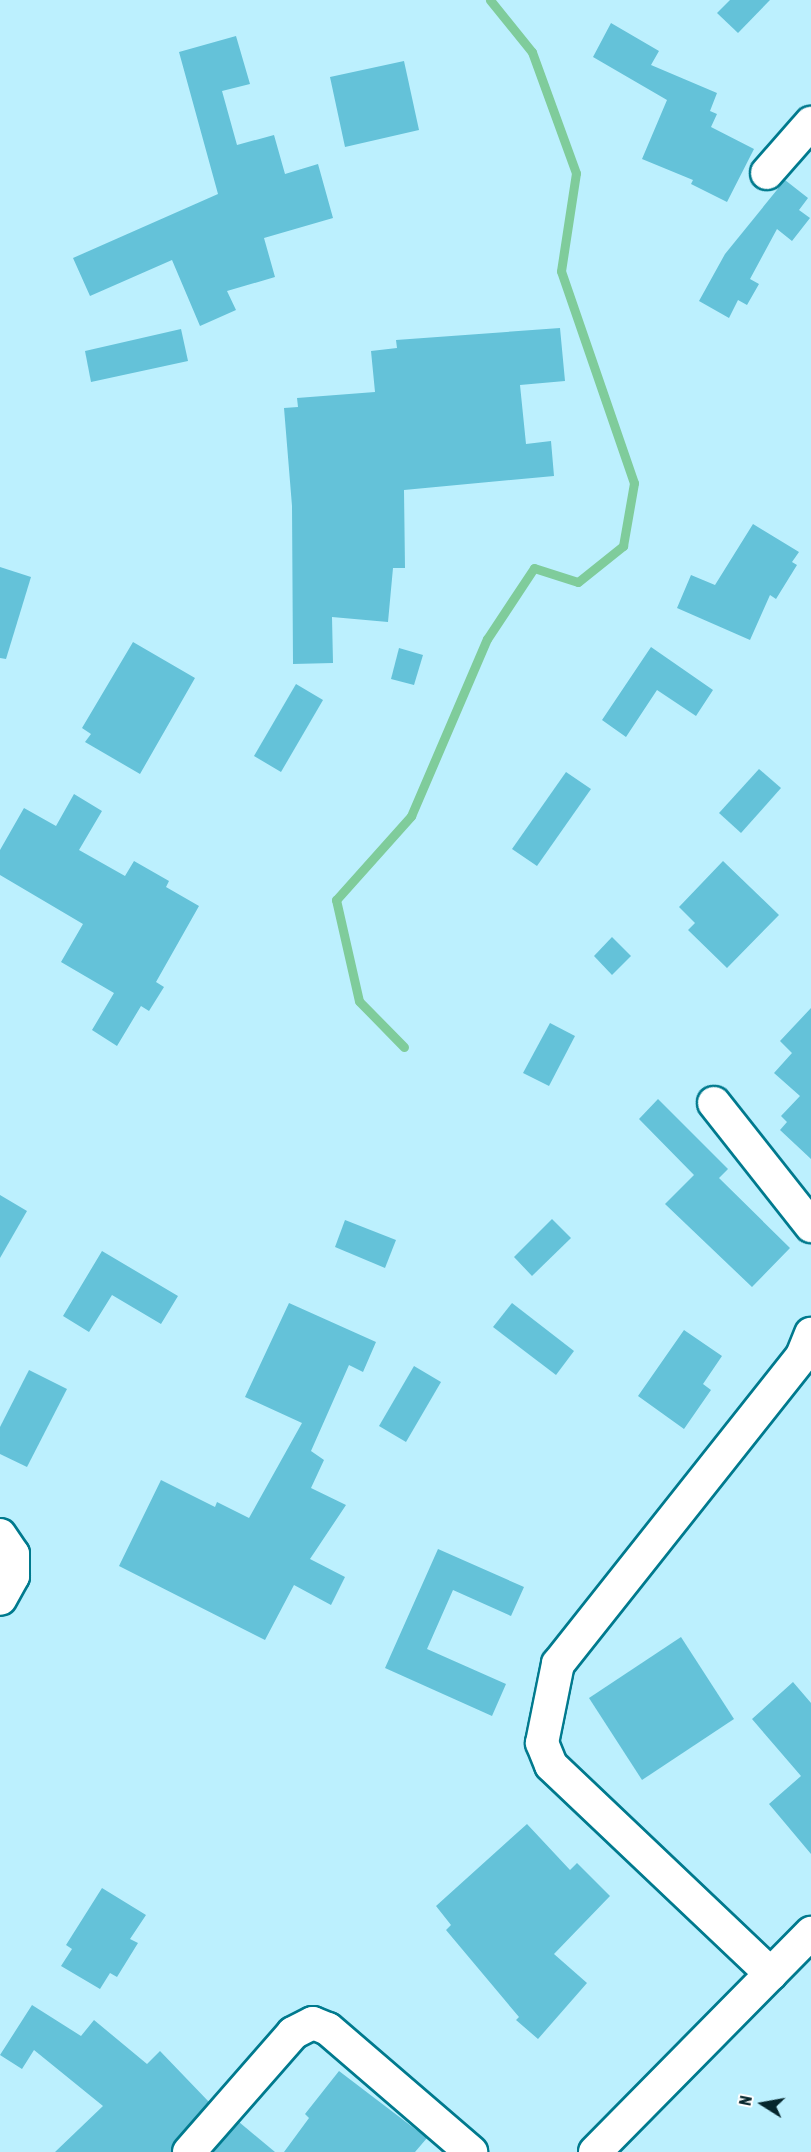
<!DOCTYPE html>
<style>
body{margin:0}
#map{position:relative;width:811px;height:2152px;overflow:hidden;background:#bcf0fe;font-family:"Asap Condensed",sans-serif}
div>[style]{position:absolute}
.stream>*{height:9px;margin:-4.5px;padding:0 4.5px;transform-origin:4.5px;border-radius:4.5px;background:#7fcc9b}
.building>*{inset:0;background:#64c2d9}
.roads{filter:drop-shadow(2px 0 #007a8e) drop-shadow(-2px 0 #007a8e) drop-shadow(0 2px #007a8e) drop-shadow(0 -2px #007a8e)}
.minor>*{height:32px;margin:-16px;padding:0 16px;transform-origin:16px;border-radius:16px;background:#fff}
span{translate:-50% -50%;white-space:nowrap;text-align:center;line-height:1.15;-webkit-text-stroke:5px #fff;paint-order:stroke}
.north{position:absolute;left:733px;top:2074px;width:60px;height:60px;-webkit-text-stroke:4px #fff;paint-order:stroke;rotate:281deg;font-size:16px;font-weight:700;line-height:24px;text-align:center;color:#06262d}
.north::after{content:'';display:block;margin:auto;width:21px;height:27px;background:#06262d;clip-path:polygon(50% 0,100% 100%,50% 72%,0 100%)}
</style>
<div id="map">
<div class="stream">
<div style="left:404px;top:1047px;width:64px;rotate:-134.4deg"></div>
<div style="left:359px;top:1001px;width:104px;rotate:-102.8deg"></div>
<div style="left:336px;top:900px;width:113px;rotate:-48.2deg"></div>
<div style="left:411px;top:816px;width:193px;rotate:-66.8deg"></div>
<div style="left:487px;top:639px;width:85px;rotate:-56.5deg"></div>
<div style="left:534px;top:568px;width:46px;rotate:17.7deg"></div>
<div style="left:578px;top:582px;width:58px;rotate:-38.7deg"></div>
<div style="left:623px;top:546px;width:64px;rotate:-80.1deg"></div>
<div style="left:634px;top:483px;width:224px;rotate:-109deg"></div>
<div style="left:561px;top:271px;width:99px;rotate:-81.3deg"></div>
<div style="left:576px;top:173px;width:129px;rotate:-110deg"></div>
<div style="left:532px;top:52px;width:67px;rotate:-128.9deg"></div>
</div>
<div class="building">
<div style="clip-path:polygon(730px 0,770px 0,738px 33px,717px 13px)"></div>
<div style="clip-path:polygon(611px 23px,659px 51px,651px 65px,717px 93px,710px 111px,717px 114px,711px 127px,754px 149px,727px 202px,691px 184px,693px 180px,642px 159px,667px 100px,593px 57px)"></div>
<div style="clip-path:polygon(236px 36px,250px 84px,222px 91px,237px 145px,274px 135px,285px 174px,318px 164px,333px 218px,264px 238px,275px 277px,227px 291px,236px 310px,200px 326px,172px 260px,90px 296px,73px 258px,218px 194px,179px 52px)"></div>
<div style="clip-path:polygon(404px 61px,419px 130px,345px 147px,330px 77px)"></div>
<div style="clip-path:polygon(785px 180px,808px 198px,799px 210px,810px 218px,792px 241px,777px 229px,750px 279px,759px 284px,747px 305px,738px 300px,729px 318px,699px 301px,725px 254px)"></div>
<div style="clip-path:polygon(560px 328px,565px 381px,520px 385px,526px 444px,551px 441px,554px 476px,404px 490px,405px 568px,393px 568px,388px 622px,332px 617px,333px 663px,293px 664px,292px 506px,284px 408px,298px 407px,297px 398px,375px 392px,371px 351px,397px 348px,396px 340px)"></div>
<div style="clip-path:polygon(181px 329px,188px 361px,91px 382px,85px 351px)"></div>
<div style="clip-path:polygon(753px 524px,799px 552px,792px 562px,797px 565px,776px 599px,770px 595px,750px 640px,677px 608px,691px 575px,715px 585px)"></div>
<div style="clip-path:polygon(0 567px,31px 577px,6px 659px,0 658px)"></div>
<div style="clip-path:polygon(133px 642px,195px 678px,140px 774px,85px 742px,91px 734px,82px 728px)"></div>
<div style="clip-path:polygon(651px 647px,713px 690px,696px 716px,657px 690px,626px 737px,602px 720px)"></div>
<div style="clip-path:polygon(399px 648px,423px 655px,414px 685px,391px 679px)"></div>
<div style="clip-path:polygon(296px 684px,323px 700px,281px 772px,254px 756px)"></div>
<div style="clip-path:polygon(759px 769px,781px 788px,741px 833px,719px 813px)"></div>
<div style="clip-path:polygon(566px 772px,591px 789px,537px 866px,512px 849px)"></div>
<div style="clip-path:polygon(74px 794px,102px 811px,79px 850px,125px 876px,134px 861px,169px 881px,166px 887px,199px 906px,156px 982px,164px 987px,149px 1011px,141px 1006px,117px 1046px,92px 1030px,114px 993px,61px 962px,83px 924px,0 875px,0 850px,24px 808px,56px 826px)"></div>
<div style="clip-path:polygon(723px 861px,779px 915px,727px 968px,688px 930px,695px 923px,679px 907px)"></div>
<div style="clip-path:polygon(612px 937px,631px 956px,612px 975px,594px 956px)"></div>
<div style="clip-path:polygon(811px 1008px,811px 1159px,780px 1130px,787px 1122px,781px 1116px,800px 1096px,774px 1073px,792px 1053px,780px 1041px)"></div>
<div style="clip-path:polygon(550px 1023px,575px 1036px,549px 1086px,523px 1073px)"></div>
<div style="clip-path:polygon(658px 1099px,728px 1169px,719px 1178px,790px 1248px,752px 1287px,665px 1204px,694px 1175px,639px 1119px)"></div>
<div style="clip-path:polygon(0 1195px,27px 1211px,0 1258px)"></div>
<div style="clip-path:polygon(552px 1219px,571px 1238px,532px 1276px,514px 1257px)"></div>
<div style="clip-path:polygon(345px 1220px,396px 1240px,385px 1268px,335px 1247px)"></div>
<div style="clip-path:polygon(102px 1251px,178px 1296px,161px 1324px,112px 1295px,89px 1332px,63px 1316px)"></div>
<div style="clip-path:polygon(289px 1303px,376px 1342px,363px 1372px,349px 1365px,311px 1451px,324px 1460px,311px 1488px,346px 1505px,310px 1559px,345px 1577px,331px 1605px,294px 1585px,265px 1640px,119px 1566px,161px 1480px,215px 1507px,217px 1502px,249px 1518px,302px 1423px,245px 1397px)"></div>
<div style="clip-path:polygon(512px 1303px,574px 1351px,556px 1375px,493px 1327px)"></div>
<div style="clip-path:polygon(684px 1330px,722px 1356px,703px 1384px,711px 1390px,684px 1429px,638px 1396px)"></div>
<div style="clip-path:polygon(414px 1366px,441px 1382px,406px 1442px,379px 1426px)"></div>
<div style="clip-path:polygon(29px 1370px,67px 1389px,27px 1467px,0 1454px,0 1427px)"></div>
<div style="clip-path:polygon(438px 1549px,524px 1587px,511px 1616px,453px 1590px,427px 1649px,506px 1684px,492px 1716px,385px 1668px)"></div>
<div style="clip-path:polygon(681px 1637px,734px 1719px,642px 1780px,589px 1698px)"></div>
<div style="clip-path:polygon(793px 1682px,811px 1703px,811px 1854px,769px 1804px,801px 1776px,752px 1719px)"></div>
<div style="clip-path:polygon(527px 1824px,570px 1870px,577px 1863px,610px 1896px,554px 1954px,587px 1983px,538px 2039px,516px 2020px,519px 2017px,446px 1930px,451px 1925px,436px 1906px)"></div>
<div style="clip-path:polygon(102px 1888px,146px 1915px,130px 1939px,138px 1943px,117px 1977px,110px 1973px,100px 1989px,61px 1966px,72px 1949px,66px 1945px)"></div>
<div style="clip-path:polygon(32px 2005px,81px 2036px,94px 2020px,147px 2064px,160px 2051px,209px 2102px,175px 2140px,171px 2152px,55px 2152px,103px 2106px,34px 2050px,22px 2069px,0 2055px)"></div>
<div style="clip-path:polygon(339px 2071px,427px 2138px,415px 2152px,284px 2152px,309px 2118px,305px 2114px)"></div>
<div style="clip-path:polygon(239px 2122px,275px 2152px,213px 2152px)"></div>
</div>
<div class="roads">
<div class="minor">
<div style="left:767px;top:173px;width:67px;rotate:-48.7deg"></div>
<div style="left:714px;top:1103px;width:157px;rotate:51.7deg"></div>
<div style="left:0;top:1535px;width:23px;rotate:56deg"></div>
<div style="left:13px;top:1554px;width:22px;rotate:90deg"></div>
<div style="left:13px;top:1576px;width:26px;rotate:119deg"></div>
<div style="left:771px;top:1974px;width:303px;rotate:-136.5deg"></div>
<div style="left:551px;top:1765px;width:24px;rotate:-112deg"></div>
<div style="left:542px;top:1743px;width:81px;rotate:-78.6deg"></div>
<div style="left:558px;top:1664px;width:393px;rotate:-51.6deg"></div>
<div style="left:802px;top:1356px;width:24px;rotate:-68deg"></div>
<div style="left:189px;top:2152px;width:158px;rotate:-48.8deg"></div>
<div style="left:293px;top:2033px;width:22px;rotate:-27deg"></div>
<div style="left:313px;top:2023px;width:16px;rotate:22deg"></div>
<div style="left:328px;top:2029px;width:189px;rotate:40.7deg"></div>
<div style="left:595px;top:2152px;width:308px;rotate:-45.4deg"></div>
</div>
</div>
<div class="north">N</div>
</div>
